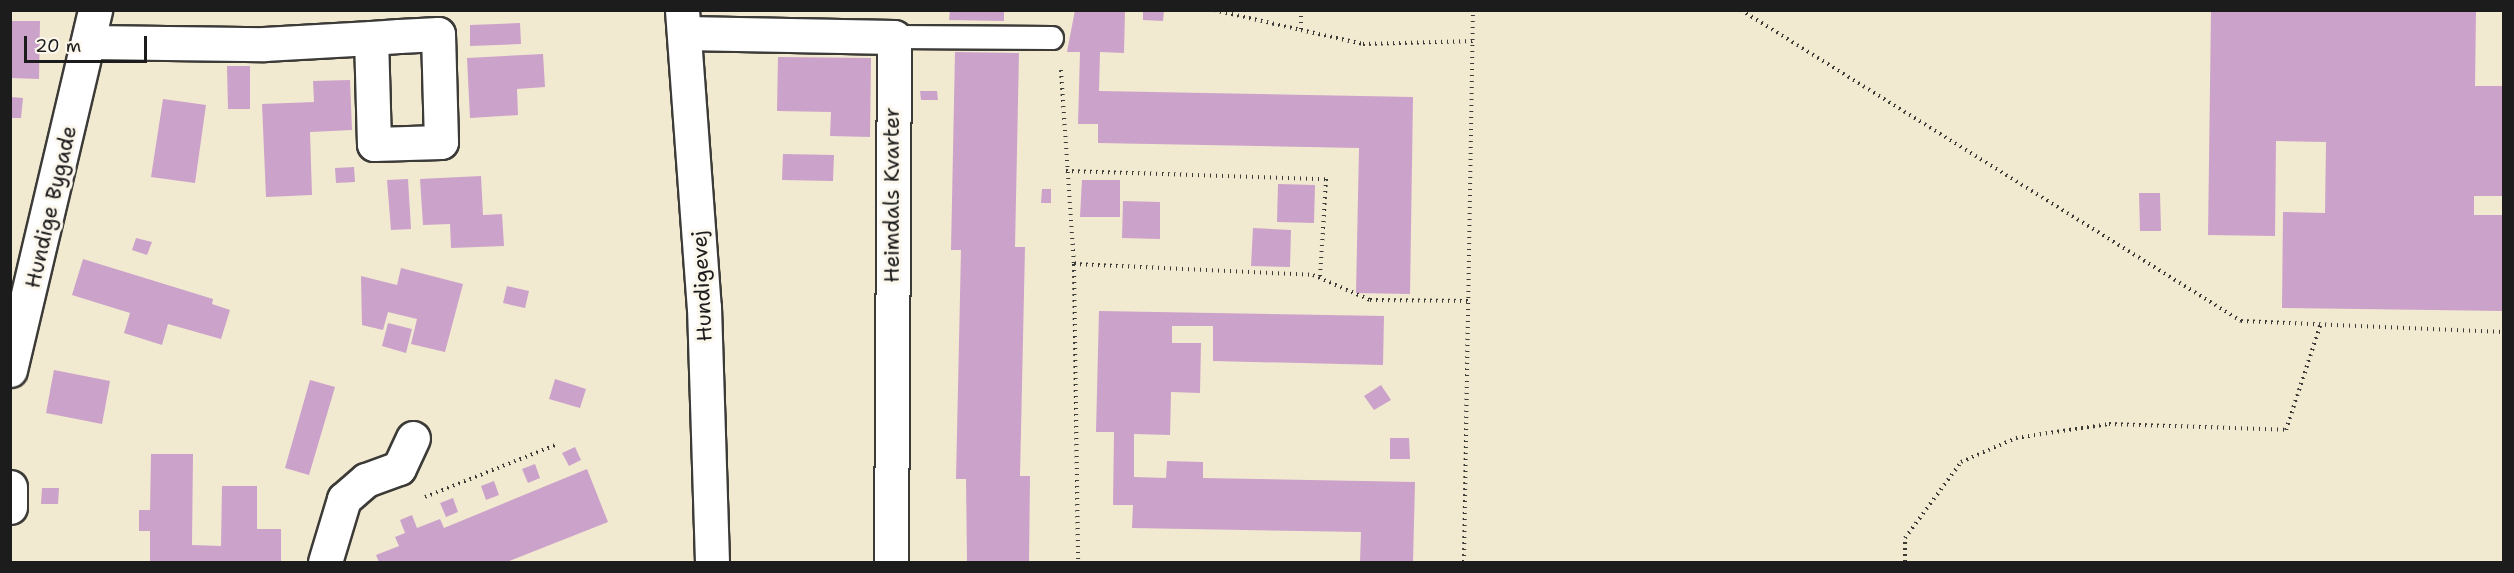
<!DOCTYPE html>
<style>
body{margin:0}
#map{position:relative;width:2514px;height:573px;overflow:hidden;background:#f2e9d1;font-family:"Shantell Sans",sans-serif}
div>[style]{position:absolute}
.building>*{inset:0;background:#cba2ca}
.path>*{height:4px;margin-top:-2px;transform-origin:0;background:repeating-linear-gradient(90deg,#3c3b37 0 1.5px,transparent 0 6px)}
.roads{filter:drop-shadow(2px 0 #3c3b37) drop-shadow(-2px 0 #3c3b37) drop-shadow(0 2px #3c3b37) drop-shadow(0 -2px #3c3b37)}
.service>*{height:22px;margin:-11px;padding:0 11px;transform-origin:11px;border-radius:11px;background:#fff}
.minor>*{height:33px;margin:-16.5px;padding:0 16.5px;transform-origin:16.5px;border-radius:16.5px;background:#fff}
.tertiary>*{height:33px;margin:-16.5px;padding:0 16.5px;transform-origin:16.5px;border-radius:16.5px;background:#fff}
span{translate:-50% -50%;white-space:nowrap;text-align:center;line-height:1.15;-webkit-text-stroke:6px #fbf7ec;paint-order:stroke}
.street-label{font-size:21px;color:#1c1c1c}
.frame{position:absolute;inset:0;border:12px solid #1c1c1c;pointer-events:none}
.scale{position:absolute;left:24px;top:36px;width:123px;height:27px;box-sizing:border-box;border:3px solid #1c1c1c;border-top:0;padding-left:8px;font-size:18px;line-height:21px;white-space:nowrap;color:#1c1c1c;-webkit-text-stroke:4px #fbf7ec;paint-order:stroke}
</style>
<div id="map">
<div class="building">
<div style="clip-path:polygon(950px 10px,1004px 10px,1004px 21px,949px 20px)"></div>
<div style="clip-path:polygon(1075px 10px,1125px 10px,1124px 53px,1100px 52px,1099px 91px,1413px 97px,1410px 294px,1356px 293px,1359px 148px,1098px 143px,1098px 124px,1078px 124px,1080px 52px,1067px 52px)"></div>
<div style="clip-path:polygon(1143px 10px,1164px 10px,1163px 21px,1143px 20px)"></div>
<div style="clip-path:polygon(2211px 10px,2476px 10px,2475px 86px,2504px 86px,2504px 196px,2474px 196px,2474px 215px,2504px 215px,2504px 311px,2282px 308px,2283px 212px,2325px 213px,2326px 142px,2276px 141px,2275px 236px,2208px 235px)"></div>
<div style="clip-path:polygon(10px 21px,40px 21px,39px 79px,10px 78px)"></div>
<div style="clip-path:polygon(520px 23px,521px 44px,470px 46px,470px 25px)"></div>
<div style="clip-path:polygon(955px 52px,1019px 53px,1015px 247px,1025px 247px,1020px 476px,1030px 476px,1029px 562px,967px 562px,966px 479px,956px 479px,961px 250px,951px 250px)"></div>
<div style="clip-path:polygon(543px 54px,545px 87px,517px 89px,518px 115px,470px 118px,467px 58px)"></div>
<div style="clip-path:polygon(778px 57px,871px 58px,870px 137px,830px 136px,831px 112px,777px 111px)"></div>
<div style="clip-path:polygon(227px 66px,250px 66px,250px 109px,228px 109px)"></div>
<div style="clip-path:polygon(350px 80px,352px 130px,310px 132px,312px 195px,266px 197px,262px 104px,314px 102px,313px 81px)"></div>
<div style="clip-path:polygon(920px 91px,937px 91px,938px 100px,921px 100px)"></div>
<div style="clip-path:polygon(10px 97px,23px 98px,21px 118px,10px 118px)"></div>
<div style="clip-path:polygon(163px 99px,206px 105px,195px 183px,151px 177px)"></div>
<div style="clip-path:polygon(783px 154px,834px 155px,833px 181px,782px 180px)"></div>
<div style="clip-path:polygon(354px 167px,355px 182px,336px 183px,335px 168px)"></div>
<div style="clip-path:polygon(481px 176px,483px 215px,502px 214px,504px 246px,451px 248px,450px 224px,423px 225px,420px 179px)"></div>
<div style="clip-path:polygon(408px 179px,411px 229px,391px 230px,387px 180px)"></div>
<div style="clip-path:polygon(1082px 180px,1120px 180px,1120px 217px,1080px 217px)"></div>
<div style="clip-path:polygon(1278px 184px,1315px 185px,1314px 223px,1277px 222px)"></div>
<div style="clip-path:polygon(1042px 189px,1051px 189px,1051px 203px,1041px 203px)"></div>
<div style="clip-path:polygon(2139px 193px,2160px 193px,2161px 231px,2140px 231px)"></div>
<div style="clip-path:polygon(1123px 201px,1160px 202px,1160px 239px,1122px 238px)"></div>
<div style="clip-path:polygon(1253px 228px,1291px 230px,1290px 267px,1251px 266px)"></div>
<div style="clip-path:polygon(136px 238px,152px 242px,147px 255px,132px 250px)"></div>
<div style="clip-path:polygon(83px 259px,213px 299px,212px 304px,230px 310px,221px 339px,168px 324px,162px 345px,124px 333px,130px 313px,72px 295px)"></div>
<div style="clip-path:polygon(401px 268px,463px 284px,445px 352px,411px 344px,417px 319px,388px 312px,383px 330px,362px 325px,361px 276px,397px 285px)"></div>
<div style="clip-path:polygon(507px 286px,529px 291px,525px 308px,503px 303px)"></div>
<div style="clip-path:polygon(1099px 311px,1384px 316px,1383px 365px,1213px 361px,1213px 326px,1172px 326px,1172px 343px,1201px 343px,1200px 393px,1171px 392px,1170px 435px,1134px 434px,1134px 477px,1166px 478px,1167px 461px,1203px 462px,1203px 478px,1415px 482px,1413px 562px,1360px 562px,1361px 532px,1132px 528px,1133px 505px,1113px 505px,1114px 432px,1096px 432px)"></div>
<div style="clip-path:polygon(388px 323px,412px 329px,406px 353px,382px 346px)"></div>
<div style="clip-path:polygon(54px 370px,110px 381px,102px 424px,46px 413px)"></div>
<div style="clip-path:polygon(555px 379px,586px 389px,580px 408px,549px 399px)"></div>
<div style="clip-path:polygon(310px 380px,335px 387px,309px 475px,285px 468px)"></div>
<div style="clip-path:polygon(1381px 385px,1391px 400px,1374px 410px,1364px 396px)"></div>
<div style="clip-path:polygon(1390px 438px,1409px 438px,1410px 459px,1390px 459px)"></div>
<div style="clip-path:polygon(575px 447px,581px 460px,569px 466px,562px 453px)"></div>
<div style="clip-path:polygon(151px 454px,193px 454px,192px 545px,221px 546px,222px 486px,257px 486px,257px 529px,281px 529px,281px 562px,150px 562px,150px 531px,139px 531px,139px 510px,150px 510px)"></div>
<div style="clip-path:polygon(535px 464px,540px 478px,528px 483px,522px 469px)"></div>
<div style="clip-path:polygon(587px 469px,608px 522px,507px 562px,379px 562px,376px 555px,399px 546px,395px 537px,405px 533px,400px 520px,412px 515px,417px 528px,440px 519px,444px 528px)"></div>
<div style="clip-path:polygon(494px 481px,499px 495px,486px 500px,481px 486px)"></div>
<div style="clip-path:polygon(42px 488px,59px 488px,58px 504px,41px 504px)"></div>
<div style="clip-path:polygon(453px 498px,458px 512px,446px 517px,440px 503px)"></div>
</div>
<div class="path">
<div style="left:1214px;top:10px;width:89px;rotate:12.9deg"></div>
<div style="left:1301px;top:10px;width:20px;rotate:90deg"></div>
<div style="left:1301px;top:30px;width:64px;rotate:12.7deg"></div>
<div style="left:1363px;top:44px;width:110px;rotate:-1.6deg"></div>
<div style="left:1741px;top:10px;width:589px;rotate:31.88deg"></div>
<div style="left:2241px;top:321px;width:263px;rotate:2.4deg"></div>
<div style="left:1061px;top:70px;width:194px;rotate:86.2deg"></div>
<div style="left:1074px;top:264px;width:298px;rotate:89.2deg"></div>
<div style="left:1066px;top:171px;width:260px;rotate:1.8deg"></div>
<div style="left:1326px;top:179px;width:99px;rotate:93.5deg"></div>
<div style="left:1074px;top:264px;width:239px;rotate:2.6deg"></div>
<div style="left:1313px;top:275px;width:62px;rotate:23.7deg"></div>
<div style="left:1370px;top:300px;width:100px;rotate:0.6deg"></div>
<div style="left:425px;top:497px;width:143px;rotate:-21.7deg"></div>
<div style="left:1464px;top:562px;width:552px;rotate:-89.07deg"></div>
<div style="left:1905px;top:562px;width:24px;rotate:-90deg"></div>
<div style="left:1905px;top:538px;width:94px;rotate:-53.6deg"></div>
<div style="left:1961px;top:462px;width:60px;rotate:-23.6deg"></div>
<div style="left:2016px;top:438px;width:94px;rotate:-8.6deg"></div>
<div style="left:2109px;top:424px;width:177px;rotate:1.9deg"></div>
<div style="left:2286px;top:430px;width:113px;rotate:-71.9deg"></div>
</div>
<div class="roads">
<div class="service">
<div style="left:894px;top:37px;width:158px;rotate:0.4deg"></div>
</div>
<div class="minor">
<div style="left:685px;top:33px;width:209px;rotate:1.1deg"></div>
<div style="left:894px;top:37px;width:525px;rotate:90.33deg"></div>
<div style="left:89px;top:42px;width:175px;rotate:0.7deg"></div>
<div style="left:264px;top:44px;width:107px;rotate:-3.2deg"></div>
<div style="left:371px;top:38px;width:28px;rotate:-4deg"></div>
<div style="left:399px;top:36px;width:39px;rotate:-3deg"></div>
<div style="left:438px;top:34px;width:108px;rotate:88.4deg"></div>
<div style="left:441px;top:142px;width:67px;rotate:178.3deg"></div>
<div style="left:374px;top:144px;width:106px;rotate:-91.6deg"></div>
<div style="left:10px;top:370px;width:370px;rotate:-76.7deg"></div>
<div style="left:10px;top:487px;width:20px;rotate:90deg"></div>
<div style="left:325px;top:562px;width:66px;rotate:-73.2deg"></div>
<div style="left:344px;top:499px;width:29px;rotate:-41deg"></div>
<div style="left:366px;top:480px;width:35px;rotate:-20deg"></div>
<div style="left:399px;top:468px;width:33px;rotate:-65deg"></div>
</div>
<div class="tertiary">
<div style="left:682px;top:10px;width:298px;rotate:85.8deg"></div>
<div style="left:704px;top:307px;width:255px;rotate:88.2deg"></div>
</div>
</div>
<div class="street-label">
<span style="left:892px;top:195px;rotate:-90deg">Heimdals Kvarter</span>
<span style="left:51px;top:207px;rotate:-77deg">Hundige Bygade</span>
<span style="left:702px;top:286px;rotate:-93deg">Hundigevej</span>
</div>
<div class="frame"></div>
<div class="scale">20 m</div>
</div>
